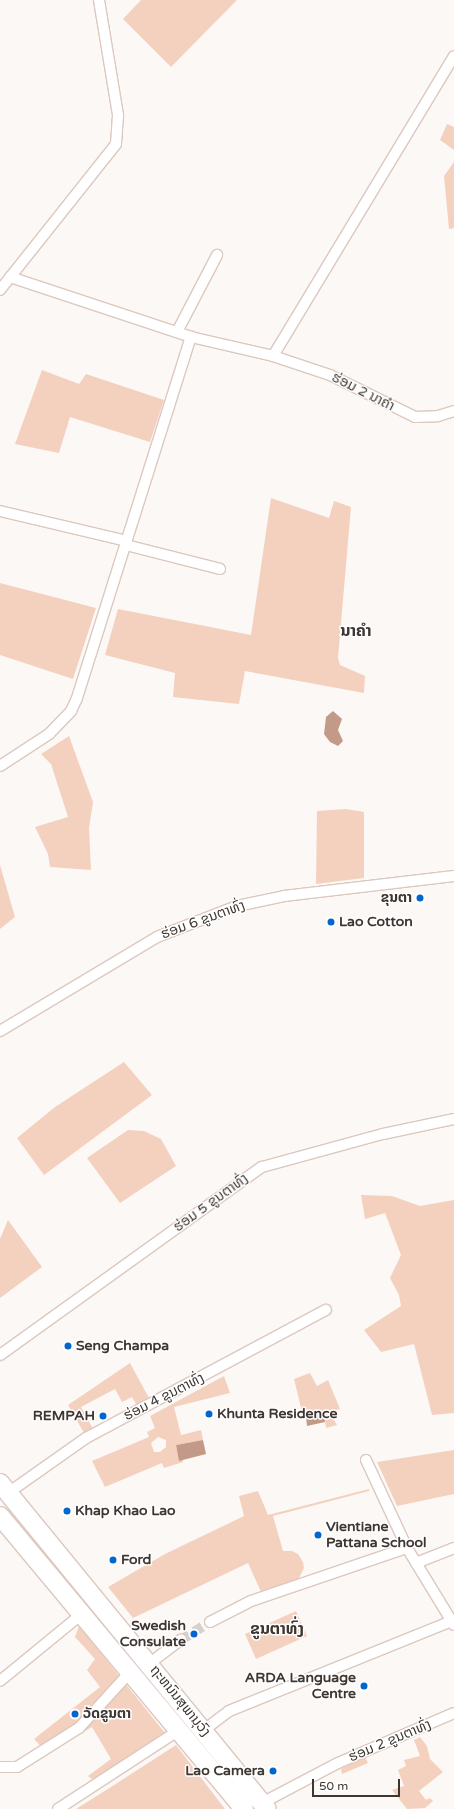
<!DOCTYPE html>
<meta charset="utf-8">
<style>
body{margin:0}
#map{position:relative;width:454px;height:1809px;overflow:hidden;background:#fcf8f6;font-family:"Varela Round","Noto Sans Lao",sans-serif}
div>[style]{position:absolute}
.green>*{inset:0;background:#f4d0bf}
.water>*{inset:0;background:#c39a88}
.street-tunnel>*{height:10px;margin-top:-5px;transform-origin:0;background:repeating-linear-gradient(90deg,#d6d1cf 0 10px,transparent 0 15px)}
.roads{filter:drop-shadow(1px 0 #dcc8bf) drop-shadow(-1px 0 #dcc8bf) drop-shadow(0 1px #dcc8bf) drop-shadow(0 -1px #dcc8bf)}
.street>*{height:10px;margin:-5px;padding:0 5px;transform-origin:5px;border-radius:5px;background:#fff}
.highway>*{height:18px;margin:-9px;padding:0 9px;transform-origin:9px;border-radius:9px;background:#fff}
.dots>*{width:11px;height:11px;translate:-50% -50%;box-sizing:border-box;border:2px solid #fff;border-radius:50%}
span{translate:-50% -50%;white-space:nowrap;text-align:center;line-height:1.15;-webkit-text-stroke:3px #fff;paint-order:stroke}
.street-label{font-size:14px;color:#3e3632}
.poi-label{font-size:14px;color:#3e3632;font-weight:700}
.right{translate:-100% -50%;text-align:right}
.left{translate:0 -50%;text-align:left}
.quarter-label{font-size:16px;color:#3e3632;font-weight:700}
.scale{position:absolute;left:312px;top:1779px;width:88px;height:18px;box-sizing:border-box;border:2px solid #3e3632;border-top:0;padding-left:5px;font-size:12px;line-height:14px;white-space:nowrap;color:#3e3632;-webkit-text-stroke:3px #fff;paint-order:stroke}
</style>
<div id="map">
<div class="green">
<div style="clip-path:polygon(141px 0,237px 0,171px 67px,123px 19px)"></div>
<div style="clip-path:polygon(447px 124px,454px 127px,454px 150px,440px 140px)"></div>
<div style="clip-path:polygon(454px 162px,454px 228px,449px 229px,444px 176px)"></div>
<div style="clip-path:polygon(42px 370px,79px 384px,86px 374px,164px 400px,150px 442px,70px 417px,59px 453px,15px 444px)"></div>
<div style="clip-path:polygon(271px 498px,329px 518px,334px 501px,351px 507px,338px 658px,340px 665px,365px 676px,364px 693px,245px 671px,239px 704px,173px 697px,175px 673px,105px 655px,118px 609px,251px 635px)"></div>
<div style="clip-path:polygon(0 583px,96px 608px,73px 679px,0 655px)"></div>
<div style="clip-path:polygon(69px 736px,93px 802px,89px 828px,91px 870px,50px 867px,48px 854px,35px 827px,68px 817px,51px 764px,41px 754px)"></div>
<div style="clip-path:polygon(346px 809px,364px 812px,364px 878px,316px 884px,317px 811px)"></div>
<div style="clip-path:polygon(0 865px,15px 917px,0 929px)"></div>
<div style="clip-path:polygon(124px 1062px,152px 1095px,44px 1175px,17px 1138px,55px 1107px)"></div>
<div style="clip-path:polygon(128px 1130px,144px 1131px,161px 1139px,176px 1166px,120px 1203px,87px 1158px)"></div>
<div style="clip-path:polygon(361px 1195px,392px 1196px,420px 1206px,454px 1200px,454px 1413px,432px 1415px,414px 1344px,381px 1352px,364px 1330px,401px 1306px,399px 1295px,390px 1278px,401px 1255px,385px 1213px,365px 1219px)"></div>
<div style="clip-path:polygon(8px 1220px,42px 1267px,0 1298px,0 1239px)"></div>
<div style="clip-path:polygon(130px 1363px,149px 1398px,136px 1404px,132px 1397px,122px 1402px,115px 1389px,81px 1407px,93px 1429px,84px 1433px,68px 1405px)"></div>
<div style="clip-path:polygon(310px 1373px,317px 1386px,328px 1380px,340px 1409px,329px 1412px,337px 1425px,326px 1428px,324px 1414px,303px 1416px,294px 1379px)"></div>
<div style="clip-path:polygon(evenodd,224px 1376px,230px 1393px,174px 1407px,181px 1435px,201px 1430px,203px 1440px,176px 1445px,179px 1460px,183px 1460px,183px 1462px,164px 1468px,162px 1463px,105px 1487px,92px 1461px,149px 1437px,147px 1432px,155px 1428px,150px 1416px,224px 1376px,158px 1437px,166px 1440px,166px 1447px,160px 1452px,154px 1452px,151px 1443px,158px 1437px)"></div>
<div style="clip-path:polygon(454px 1450px,454px 1494px,397px 1506px,377px 1462px)"></div>
<div style="clip-path:polygon(369px 1489px,369px 1491px,273px 1516px,283px 1551px,292px 1551px,298px 1554px,303px 1562px,304px 1568px,297px 1582px,262px 1594px,248px 1563px,133px 1618px,108px 1587px,165px 1554px,244px 1516px,239px 1496px,258px 1491px,268px 1515px)"></div>
<div style="clip-path:polygon(296px 1611px,307px 1636px,256px 1659px,245px 1634px)"></div>
<div style="clip-path:polygon(79px 1626px,165px 1733px,93px 1780px,88px 1776px,111px 1759px,92px 1727px,47px 1753px,34px 1739px,100px 1687px,87px 1670px,95px 1659px,75px 1637px)"></div>
<div style="clip-path:polygon(420px 1737px,427px 1746px,430px 1759px,443px 1772px,419px 1791px,426px 1800px,430px 1798px,433px 1801px,425px 1808px,407px 1809px,392px 1790px,404px 1786px,398px 1770px,406px 1766px,404px 1760px,420px 1756px,414px 1740px)"></div>
<div style="clip-path:polygon(176px 1745px,225px 1809px,76px 1809px,111px 1787px)"></div>
<div style="clip-path:polygon(365px 1756px,368px 1763px,342px 1774px,341px 1769px)"></div>
</div>
<div class="water">
<div style="clip-path:polygon(333px 711px,342px 719px,338px 730px,343px 741px,338px 746px,330px 742px,324px 734px,326px 717px)"></div>
<div style="clip-path:polygon(324px 1414px,325px 1422px,307px 1426px,306px 1416px)"></div>
<div style="clip-path:polygon(203px 1440px,206px 1454px,179px 1461px,176px 1445px)"></div>
</div>
<div class="street-tunnel">
<div style="left:181px;top:1640px;width:34px;rotate:-32deg"></div>
</div>
<div class="roads">
<div class="street">
<div style="left:10px;top:277px;width:191px;rotate:18.3deg"></div>
<div style="left:191px;top:337px;width:84px;rotate:13deg"></div>
<div style="left:273px;top:356px;width:60px;rotate:18.4deg"></div>
<div style="left:330px;top:375px;width:95px;rotate:26.3deg"></div>
<div style="left:415px;top:417px;width:23px;rotate:-2deg"></div>
<div style="left:438px;top:416px;width:17px;rotate:-17deg"></div>
<div style="left:0;top:290px;width:186px;rotate:-51.5deg"></div>
<div style="left:116px;top:144px;width:29px;rotate:-86deg"></div>
<div style="left:118px;top:115px;width:117px;rotate:-99.4deg"></div>
<div style="left:177px;top:332px;width:87px;rotate:-62.5deg"></div>
<div style="left:273px;top:356px;width:350px;rotate:-58.9deg"></div>
<div style="left:0;top:511px;width:130px;rotate:13.3deg"></div>
<div style="left:126px;top:545px;width:97px;rotate:14.3deg"></div>
<div style="left:0;top:766px;width:59px;rotate:-33.1deg"></div>
<div style="left:49px;top:734px;width:32px;rotate:-46deg"></div>
<div style="left:71px;top:711px;width:14px;rotate:-65deg"></div>
<div style="left:77px;top:698px;width:379px;rotate:-72.5deg"></div>
<div style="left:0;top:1031px;width:183px;rotate:-30.9deg"></div>
<div style="left:157px;top:937px;width:86px;rotate:-21.2deg"></div>
<div style="left:237px;top:906px;width:48px;rotate:-12deg"></div>
<div style="left:284px;top:896px;width:171px;rotate:-6.7deg"></div>
<div style="left:0;top:1355px;width:322px;rotate:-35.7deg"></div>
<div style="left:262px;top:1167px;width:125px;rotate:-15.3deg"></div>
<div style="left:383px;top:1134px;width:73px;rotate:-11.9deg"></div>
<div style="left:366px;top:1460px;width:97px;rotate:65deg"></div>
<div style="left:407px;top:1548px;width:90px;rotate:58.6deg"></div>
<div style="left:8px;top:1493px;width:95px;rotate:-35.2deg"></div>
<div style="left:86px;top:1438px;width:272px;rotate:-28.1deg"></div>
<div style="left:416px;top:1563px;width:41px;rotate:-21.5deg"></div>
<div style="left:210px;top:1622px;width:46px;rotate:-27.1deg"></div>
<div style="left:251px;top:1601px;width:165px;rotate:-18.8deg"></div>
<div style="left:150px;top:1663px;width:39px;rotate:-37deg"></div>
<div style="left:0;top:1681px;width:107px;rotate:-39.3deg"></div>
<div style="left:204px;top:1730px;width:31px;rotate:-37deg"></div>
<div style="left:229px;top:1711px;width:240px;rotate:-22deg"></div>
<div style="left:0;top:1767px;width:17px"></div>
<div style="left:17px;top:1767px;width:73px;rotate:-32.2deg"></div>
<div style="left:79px;top:1728px;width:77px;rotate:-47.6deg"></div>
<div style="left:262px;top:1803px;width:86px;rotate:-27.8deg"></div>
<div style="left:338px;top:1763px;width:126px;rotate:-23.3deg"></div>
<div style="left:58px;top:1809px;width:145px;rotate:-33.1deg"></div>
</div>
<div class="highway">
<div style="left:0;top:1483px;width:421px;rotate:50.7deg"></div>
<div style="left:0;top:1516px;width:381px;rotate:50.2deg"></div>
</div>
</div>
<div class="dots">
<div style="left:420px;top:898px;background:#0167cf"></div>
<div style="left:331px;top:922px;background:#0167cf"></div>
<div style="left:68px;top:1346px;background:#0167cf"></div>
<div style="left:209px;top:1414px;background:#0167cf"></div>
<div style="left:103px;top:1416px;background:#0167cf"></div>
<div style="left:67px;top:1511px;background:#0167cf"></div>
<div style="left:318px;top:1535px;background:#0167cf"></div>
<div style="left:113px;top:1560px;background:#0167cf"></div>
<div style="left:194px;top:1634px;background:#0167cf"></div>
<div style="left:364px;top:1686px;background:#0167cf"></div>
<div style="left:75px;top:1714px;background:#0167cf"></div>
<div style="left:273px;top:1771px;background:#0167cf"></div>
</div>
<div class="street-label">
<span style="left:363px;top:392px;rotate:27deg">ຮ່ອມ 2 ນາຄຳ</span>
<span style="left:203px;top:920px;rotate:-20deg">ຮ່ອມ 6 ຂູນຕາທົ່ງ</span>
<span style="left:211px;top:1203px;rotate:-36deg">ຮ່ອມ 5 ຂູນຕາທົ່ງ</span>
<span style="left:164px;top:1397px;rotate:-27deg">ຮ່ອມ 4 ຂູນຕາທົ່ງ</span>
<span style="left:180px;top:1701px;rotate:51deg">ຖະຫນົນສຸພານຸວົງ</span>
<span style="left:390px;top:1741px;rotate:-23deg">ຮ່ອມ 2 ຂູນຕາທົ່ງ</span>
</div>
<div class="poi-label">
<span class="right" style="left:412px;top:898px">ຂຸນຕາ</span>
<span class="left" style="left:339px;top:922px">Lao Cotton</span>
<span class="left" style="left:76px;top:1346px">Seng Champa</span>
<span class="left" style="left:217px;top:1414px">Khunta Residence</span>
<span class="right" style="left:95px;top:1416px">REMPAH</span>
<span class="left" style="left:75px;top:1511px">Khap Khao Lao</span>
<span class="left" style="left:326px;top:1535px">Vientiane<br>Pattana School</span>
<span class="left" style="left:121px;top:1560px">Ford</span>
<span class="right" style="left:186px;top:1634px">Swedish<br>Consulate</span>
<span class="right" style="left:356px;top:1686px">ARDA Language<br>Centre</span>
<span class="left" style="left:83px;top:1714px">ວັດຂູນຕາ</span>
<span class="right" style="left:265px;top:1771px">Lao Camera</span>
</div>
<div class="quarter-label">
<span style="left:356px;top:631px">ນາຄຳ</span>
<span style="left:277px;top:1629px">ຂູນຕາທົ່ງ</span>
</div>
<div class="scale">50 m</div>
</div>
